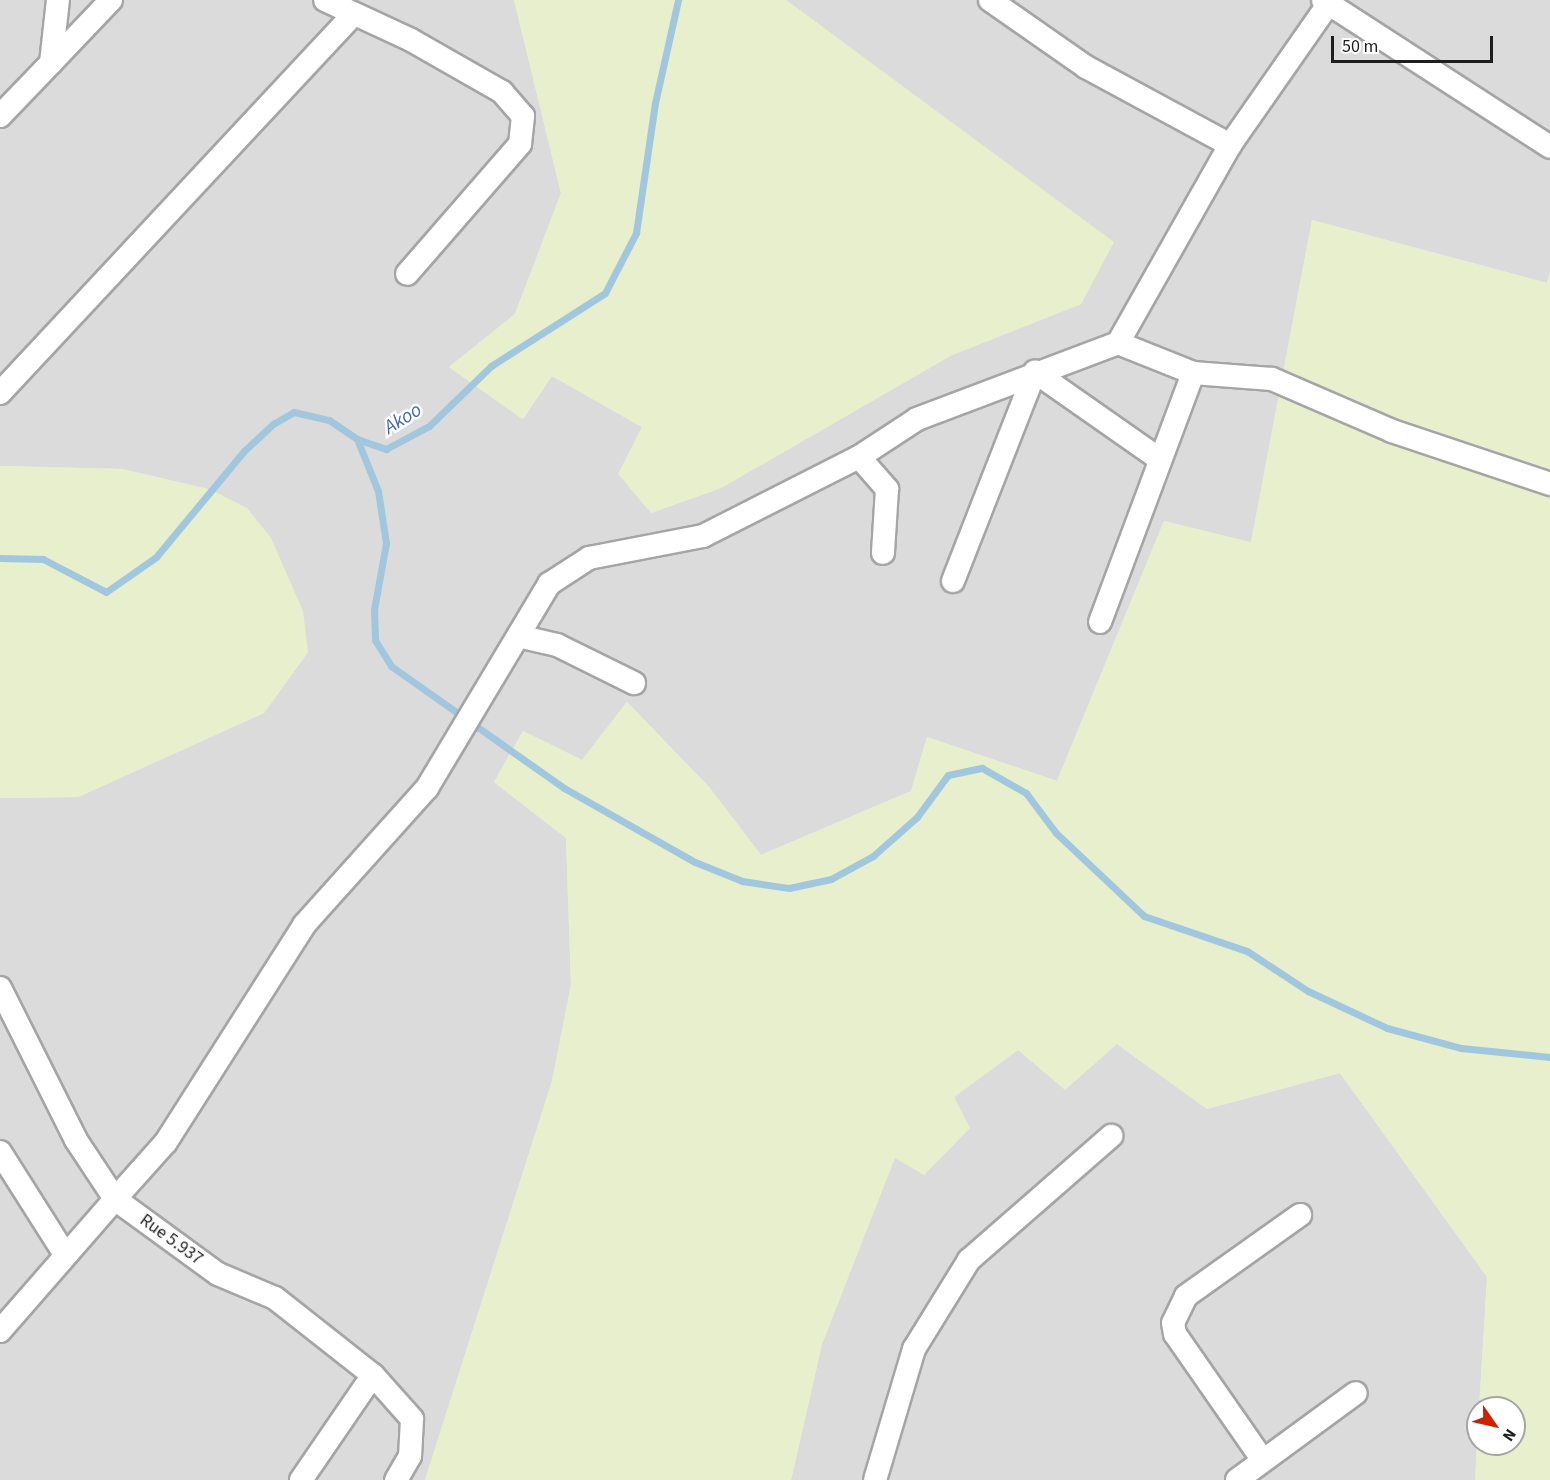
<!DOCTYPE html>
<style>
body{margin:0}
#map{position:relative;width:1550px;height:1480px;overflow:hidden;background:#efede3;font-family:"Source Sans 3",sans-serif}
div>[style]{position:absolute}
.residential>*{inset:0;background:#dcdbdb}
.farmland>*{inset:0;background:#e7efcd}
.stream>*{height:7px;margin:-3.5px;padding:0 3.5px;transform-origin:3.5px;border-radius:3.5px;background:#a1c7df}
.roads{filter:drop-shadow(2px 0 #a5a5a5) drop-shadow(-2px 0 #a5a5a5) drop-shadow(0 2px #a5a5a5) drop-shadow(0 -2px #a5a5a5)}
.minor>*{height:22px;margin:-11px;padding:0 11px;transform-origin:11px;border-radius:11px;background:#fff}
span{translate:-50% -50%;white-space:nowrap;text-align:center;line-height:1.15;-webkit-text-stroke:5px #fff;paint-order:stroke}
.street-label{font-size:18px;color:#1e1e1e}
.water-label{font-size:20px;color:#466ab2;font-style:italic}
.north{position:absolute;left:1466px;top:1396px;width:60px;height:60px;box-sizing:border-box;background:#fff;border:2px solid #a5a5a5;border-radius:50%;rotate:124deg;font-size:16px;font-weight:700;line-height:24px;text-align:center;color:#1e1e1e}
.north::after{content:'';display:block;margin:auto;width:21px;height:27px;background:#cb2200;clip-path:polygon(50% 0,100% 100%,50% 72%,0 100%)}
.scale{position:absolute;left:1331px;top:36px;width:162px;height:27px;box-sizing:border-box;border:3px solid #1e1e1e;border-top:0;padding-left:8px;font-size:18px;line-height:21px;white-space:nowrap;color:#1e1e1e;-webkit-text-stroke:4px #fff;paint-order:stroke}
</style>
<div id="map">
<div class="residential">
<div style="clip-path:polygon(0 0,514px 0,561px 193px,515px 314px,449px 367px,523px 419px,552px 376px,642px 427px,651px 513px,721px 488px,952px 355px,1081px 304px,1113px 243px,786px 0,1550px 0,1550px 271px,1547px 283px,1312px 220px,1251px 543px,1164px 521px,1057px 781px,927px 737px,911px 791px,761px 855px,709px 787px,627px 702px,582px 760px,523px 731px,494px 782px,566px 838px,571px 985px,552px 1081px,425px 1480px,0 1480px,0 798px,78px 797px,264px 713px,308px 652px,123px 469px,0 466px)"></div>
<div style="clip-path:polygon(1117px 1044px,1207px 1109px,1340px 1073px,1487px 1277px,1475px 1480px,791px 1480px,822px 1344px,895px 1157px,925px 1175px,954px 1097px,1018px 1050px)"></div>
</div>
<div class="farmland">
<div style="clip-path:polygon(514px 0,786px 0,1114px 242px,1081px 304px,952px 355px,721px 488px,651px 513px,618px 474px,642px 427px,552px 376px,522px 419px,449px 367px,515px 314px,561px 193px)"></div>
<div style="clip-path:polygon(1312px 220px,1547px 283px,1550px 271px,1550px 1480px,1475px 1480px,1478px 1430px,1478px 1444px,1514px 1444px,1514px 1408px,1479px 1408px,1487px 1277px,1340px 1073px,1207px 1109px,1117px 1044px,1065px 1090px,1018px 1050px,954px 1097px,970px 1128px,924px 1175px,895px 1158px,822px 1344px,791px 1480px,425px 1480px,552px 1081px,571px 985px,566px 838px,494px 782px,523px 731px,582px 760px,627px 702px,709px 787px,761px 855px,911px 791px,927px 737px,1057px 781px,1164px 521px,1251px 542px)"></div>
<div style="clip-path:polygon(0 466px,123px 469px,209px 489px,247px 508px,271px 538px,303px 611px,308px 652px,264px 713px,78px 797px,0 798px)"></div>
</div>
<div class="stream">
<div style="left:357px;top:439px;width:56px;rotate:68deg"></div>
<div style="left:378px;top:491px;width:53px;rotate:81.3deg"></div>
<div style="left:386px;top:543px;width:68px;rotate:100.2deg"></div>
<div style="left:374px;top:610px;width:30px;rotate:88deg"></div>
<div style="left:375px;top:640px;width:31px;rotate:58deg"></div>
<div style="left:391px;top:666px;width:212px;rotate:35.2deg"></div>
<div style="left:564px;top:788px;width:150px;rotate:29.5deg"></div>
<div style="left:695px;top:862px;width:51px;rotate:22deg"></div>
<div style="left:742px;top:881px;width:48px;rotate:8.5deg"></div>
<div style="left:789px;top:888px;width:43px;rotate:-12.1deg"></div>
<div style="left:831px;top:879px;width:48px;rotate:-28.7deg"></div>
<div style="left:873px;top:856px;width:59px;rotate:-41.6deg"></div>
<div style="left:917px;top:817px;width:52px;rotate:-53.6deg"></div>
<div style="left:948px;top:775px;width:35px;rotate:-12deg"></div>
<div style="left:982px;top:768px;width:51px;rotate:29.6deg"></div>
<div style="left:1026px;top:793px;width:50px;rotate:53.1deg"></div>
<div style="left:1056px;top:833px;width:121px;rotate:43.3deg"></div>
<div style="left:1144px;top:916px;width:109px;rotate:18.8deg"></div>
<div style="left:1247px;top:951px;width:73px;rotate:33.3deg"></div>
<div style="left:1308px;top:991px;width:87px;rotate:25.1deg"></div>
<div style="left:1387px;top:1028px;width:77px;rotate:15.1deg"></div>
<div style="left:1461px;top:1048px;width:89px;rotate:5.8deg"></div>
<div style="left:0;top:558px;width:43px;rotate:1.3deg"></div>
<div style="left:43px;top:559px;width:71px;rotate:27.6deg"></div>
<div style="left:106px;top:592px;width:61px;rotate:-35deg"></div>
<div style="left:156px;top:557px;width:138px;rotate:-50.3deg"></div>
<div style="left:244px;top:451px;width:40px;rotate:-43deg"></div>
<div style="left:273px;top:424px;width:24px;rotate:-30deg"></div>
<div style="left:294px;top:412px;width:36px;rotate:13deg"></div>
<div style="left:329px;top:420px;width:34px;rotate:34deg"></div>
<div style="left:357px;top:439px;width:31px;rotate:19deg"></div>
<div style="left:386px;top:449px;width:49px;rotate:-28.1deg"></div>
<div style="left:429px;top:426px;width:86px;rotate:-44.1deg"></div>
<div style="left:491px;top:366px;width:135px;rotate:-32.6deg"></div>
<div style="left:605px;top:293px;width:68px;rotate:-62.7deg"></div>
<div style="left:636px;top:233px;width:131px;rotate:-81.7deg"></div>
<div style="left:655px;top:103px;width:106px;rotate:-77.4deg"></div>
</div>
<div class="roads">
<div class="minor">
<div style="left:325px;top:0;width:95px;rotate:24.9deg"></div>
<div style="left:411px;top:40px;width:105px;rotate:29.7deg"></div>
<div style="left:502px;top:92px;width:32px;rotate:49deg"></div>
<div style="left:523px;top:116px;width:28px;rotate:96deg"></div>
<div style="left:520px;top:144px;width:172px;rotate:131deg"></div>
<div style="left:990px;top:0;width:117px;rotate:34.9deg"></div>
<div style="left:1086px;top:67px;width:164px;rotate:28.4deg"></div>
<div style="left:1323px;top:0;width:270px;rotate:32.9deg"></div>
<div style="left:51px;top:63px;width:87px;rotate:-46.4deg"></div>
<div style="left:0;top:116px;width:74px;rotate:-46.1deg"></div>
<div style="left:51px;top:63px;width:63px;rotate:-83.7deg"></div>
<div style="left:1118px;top:343px;width:81px;rotate:21.8deg"></div>
<div style="left:1193px;top:373px;width:79px;rotate:4.3deg"></div>
<div style="left:1272px;top:379px;width:131px;rotate:23.4deg"></div>
<div style="left:1392px;top:431px;width:167px;rotate:18.5deg"></div>
<div style="left:0;top:393px;width:516px;rotate:-46.96deg"></div>
<div style="left:859px;top:457px;width:43px;rotate:48.8deg"></div>
<div style="left:887px;top:489px;width:64px;rotate:93.6deg"></div>
<div style="left:953px;top:581px;width:225px;rotate:-68.6deg"></div>
<div style="left:1035px;top:372px;width:150px;rotate:35deg"></div>
<div style="left:1100px;top:622px;width:266px;rotate:-69.5deg"></div>
<div style="left:518px;top:636px;width:40px;rotate:13deg"></div>
<div style="left:557px;top:645px;width:86px;rotate:26.3deg"></div>
<div style="left:0;top:988px;width:170px;rotate:63.4deg"></div>
<div style="left:76px;top:1140px;width:71px;rotate:56.5deg"></div>
<div style="left:115px;top:1199px;width:76px;rotate:-48.2deg"></div>
<div style="left:166px;top:1142px;width:257px;rotate:-57.5deg"></div>
<div style="left:304px;top:925px;width:184px;rotate:-48.1deg"></div>
<div style="left:427px;top:788px;width:238px;rotate:-59.1deg"></div>
<div style="left:549px;top:584px;width:48px;rotate:-33deg"></div>
<div style="left:589px;top:558px;width:116px;rotate:-10.9deg"></div>
<div style="left:703px;top:536px;width:175px;rotate:-26.9deg"></div>
<div style="left:859px;top:457px;width:69px;rotate:-33.2deg"></div>
<div style="left:917px;top:419px;width:215px;rotate:-20.7deg"></div>
<div style="left:1118px;top:343px;width:227px;rotate:-60.5deg"></div>
<div style="left:1230px;top:145px;width:177px;rotate:-55.1deg"></div>
<div style="left:0;top:1152px;width:120px;rotate:57.6deg"></div>
<div style="left:0;top:1331px;width:175px;rotate:-48.9deg"></div>
<div style="left:115px;top:1199px;width:127px;rotate:36.1deg"></div>
<div style="left:218px;top:1274px;width:62px;rotate:22.8deg"></div>
<div style="left:275px;top:1298px;width:125px;rotate:38.2deg"></div>
<div style="left:373px;top:1375px;width:59px;rotate:48.4deg"></div>
<div style="left:412px;top:1419px;width:37px;rotate:93deg"></div>
<div style="left:410px;top:1456px;width:28px;rotate:120deg"></div>
<div style="left:1262px;top:1459px;width:152px;rotate:-124.8deg"></div>
<div style="left:1175px;top:1334px;width:11px;rotate:-100deg"></div>
<div style="left:1173px;top:1323px;width:30px;rotate:-64deg"></div>
<div style="left:1186px;top:1296px;width:140px;rotate:-35.4deg"></div>
<div style="left:301px;top:1480px;width:127px;rotate:-55.6deg"></div>
<div style="left:875px;top:1480px;width:137px;rotate:-73.4deg"></div>
<div style="left:914px;top:1349px;width:105px;rotate:-58.3deg"></div>
<div style="left:969px;top:1260px;width:189px;rotate:-41.1deg"></div>
<div style="left:1237px;top:1480px;width:147px;rotate:-36.2deg"></div>
</div>
</div>
<div class="street-label">
<span style="left:171px;top:1240px;rotate:36deg">Rue 5.937</span>
</div>
<div class="water-label">
<span style="left:403px;top:419px;rotate:-32deg">Akoo</span>
</div>
<div class="north">N</div>
<div class="scale">50 m</div>
</div>
